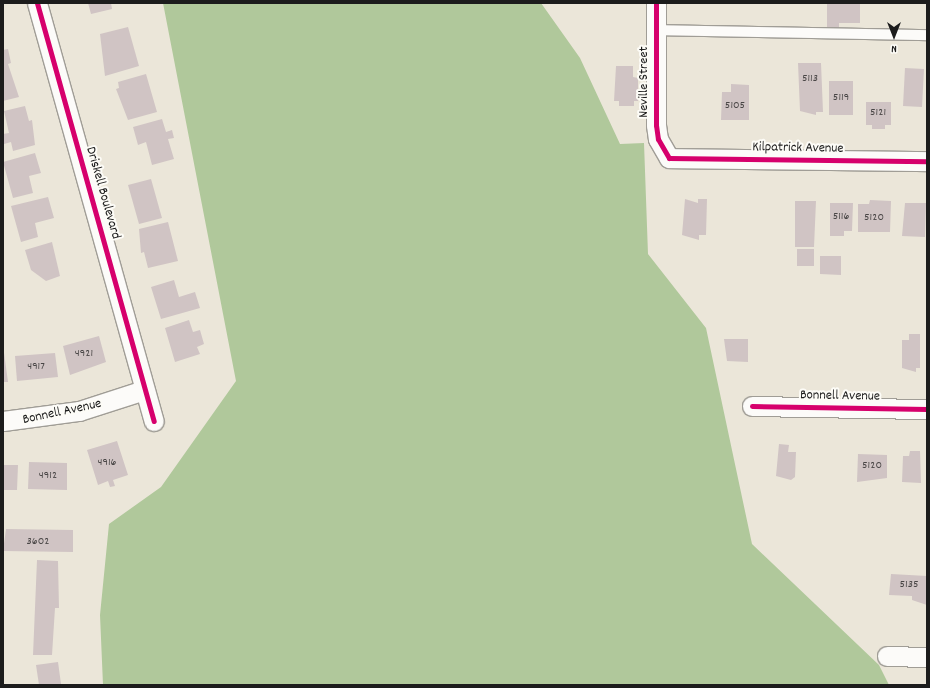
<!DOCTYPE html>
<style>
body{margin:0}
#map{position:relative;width:930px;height:688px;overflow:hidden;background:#ebe6d9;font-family:Dekko,sans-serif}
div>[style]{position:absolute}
.forest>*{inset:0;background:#b0c89b}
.building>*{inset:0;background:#d0c4c4}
.roads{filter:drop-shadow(1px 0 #a09d96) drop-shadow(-1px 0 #a09d96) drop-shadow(0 1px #a09d96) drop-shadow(0 -1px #a09d96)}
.lane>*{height:10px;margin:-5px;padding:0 5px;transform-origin:5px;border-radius:5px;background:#fcfbf9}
.street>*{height:19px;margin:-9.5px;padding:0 9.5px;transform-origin:9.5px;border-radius:9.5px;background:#fcfbf9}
.cycleway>*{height:5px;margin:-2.5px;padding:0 2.5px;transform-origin:2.5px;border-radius:2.5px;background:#d6006c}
span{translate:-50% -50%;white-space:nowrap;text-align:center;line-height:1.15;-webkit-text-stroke:4px #fdfcf7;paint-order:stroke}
.number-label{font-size:12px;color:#494646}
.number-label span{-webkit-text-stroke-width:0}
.street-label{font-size:14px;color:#1c1c1c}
.frame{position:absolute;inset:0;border:4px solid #1c1c1c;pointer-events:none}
.north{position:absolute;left:874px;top:16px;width:40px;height:40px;-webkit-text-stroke:3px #fdfcf7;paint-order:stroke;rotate:180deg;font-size:11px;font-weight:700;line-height:16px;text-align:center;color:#1c1c1c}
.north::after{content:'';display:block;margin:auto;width:14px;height:18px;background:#1c1c1c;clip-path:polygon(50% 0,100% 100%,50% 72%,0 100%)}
</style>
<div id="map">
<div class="forest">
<div style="clip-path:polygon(163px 3px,541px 3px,580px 58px,620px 144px,644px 143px,648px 254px,706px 328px,752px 544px,879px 665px,889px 685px,103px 685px,100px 615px,109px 524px,161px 487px,236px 381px)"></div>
</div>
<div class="building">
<div style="clip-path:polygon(88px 3px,111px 3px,112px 9px,91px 14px)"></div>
<div style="clip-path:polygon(827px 3px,860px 3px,860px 23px,839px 23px,839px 28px,827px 28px)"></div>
<div style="clip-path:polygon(128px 27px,139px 66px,105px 76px,100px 34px)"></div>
<div style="clip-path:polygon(8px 49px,11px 63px,8px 64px,19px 97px,3px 101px,3px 50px)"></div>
<div style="clip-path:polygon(798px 63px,821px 63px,823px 112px,816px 112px,816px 115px,800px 111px)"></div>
<div style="clip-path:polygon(616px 66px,633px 66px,633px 77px,638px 78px,638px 101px,634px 101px,634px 106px,619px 106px,619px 101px,614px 101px)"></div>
<div style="clip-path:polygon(905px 68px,924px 69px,922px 107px,903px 106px)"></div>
<div style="clip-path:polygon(146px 74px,157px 112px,128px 120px,116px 89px,119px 88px,118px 82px)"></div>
<div style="clip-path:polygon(829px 81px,853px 81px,853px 115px,829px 115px)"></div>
<div style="clip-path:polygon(731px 84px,749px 85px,749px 120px,721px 120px,722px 92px,731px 92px)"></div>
<div style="clip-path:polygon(866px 102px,891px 102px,891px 125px,885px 125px,885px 129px,872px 129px,872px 125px,866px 125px)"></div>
<div style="clip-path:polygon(25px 106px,29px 121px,32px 120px,35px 145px,13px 151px,11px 142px,4px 144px,3px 138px,3px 134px,9px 133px,4px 111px)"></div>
<div style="clip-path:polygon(162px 119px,166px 132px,172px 130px,174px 138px,168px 139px,174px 159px,152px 165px,146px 142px,138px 145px,133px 127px)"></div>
<div style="clip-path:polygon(35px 153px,41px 173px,29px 176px,33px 193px,13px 198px,3px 162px)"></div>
<div style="clip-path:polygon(151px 179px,162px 218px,139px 224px,128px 185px)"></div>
<div style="clip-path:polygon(48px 197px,54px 218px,35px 223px,38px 237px,21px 242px,11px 206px)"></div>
<div style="clip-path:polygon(685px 199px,698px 203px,698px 199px,707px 199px,706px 235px,699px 235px,699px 240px,682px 235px)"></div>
<div style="clip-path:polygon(870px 200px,891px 201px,890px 232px,858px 232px,858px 204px,869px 204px)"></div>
<div style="clip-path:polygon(795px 201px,816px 201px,814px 247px,795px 247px)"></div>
<div style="clip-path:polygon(830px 203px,853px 203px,852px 231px,844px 231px,844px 236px,830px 236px)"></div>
<div style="clip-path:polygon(905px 203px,926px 203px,925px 237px,902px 236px)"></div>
<div style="clip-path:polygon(168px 222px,178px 261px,148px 268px,144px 252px,141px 253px,139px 229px)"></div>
<div style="clip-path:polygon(52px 242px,60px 276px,46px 281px,31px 270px,25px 250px)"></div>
<div style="clip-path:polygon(797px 249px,814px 249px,814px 266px,797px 266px)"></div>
<div style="clip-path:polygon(820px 256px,841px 256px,841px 275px,820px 274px)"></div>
<div style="clip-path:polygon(174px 280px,179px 297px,195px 292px,200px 308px,161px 319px,151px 287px)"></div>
<div style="clip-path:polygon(189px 320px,193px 332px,200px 330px,204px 344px,197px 347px,200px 354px,175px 362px,165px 328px)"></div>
<div style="clip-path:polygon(909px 334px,920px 334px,920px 368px,916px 368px,916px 372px,902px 368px,902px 340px,909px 340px)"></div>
<div style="clip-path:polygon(99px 336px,106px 362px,70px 375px,63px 346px)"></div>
<div style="clip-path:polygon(724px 339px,748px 339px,748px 362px,727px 361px)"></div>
<div style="clip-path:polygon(3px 345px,8px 382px,3px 382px)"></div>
<div style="clip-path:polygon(55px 353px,58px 377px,17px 381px,15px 356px)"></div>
<div style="clip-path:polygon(117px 441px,128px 475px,113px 480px,115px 486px,110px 487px,108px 481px,98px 485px,87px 450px)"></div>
<div style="clip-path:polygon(779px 444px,789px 445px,788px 452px,796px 452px,795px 477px,791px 480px,776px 476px)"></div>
<div style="clip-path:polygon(910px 451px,920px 451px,921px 483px,902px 482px,903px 456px,909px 456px)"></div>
<div style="clip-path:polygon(858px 454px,887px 455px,887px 478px,857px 482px)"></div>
<div style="clip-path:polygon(29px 462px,67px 463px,67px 490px,28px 489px)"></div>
<div style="clip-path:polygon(3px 465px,18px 465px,17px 490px,3px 490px)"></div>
<div style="clip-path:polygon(6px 529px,73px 530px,73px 552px,3px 551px)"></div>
<div style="clip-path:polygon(37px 560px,58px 561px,59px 608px,55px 608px,52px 655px,33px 655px)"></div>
<div style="clip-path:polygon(891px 574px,927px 576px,927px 605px,912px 600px,912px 596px,889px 595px)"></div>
<div style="clip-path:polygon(58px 662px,61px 684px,39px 685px,36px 665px)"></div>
</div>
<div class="roads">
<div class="lane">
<div style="left:656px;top:30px;width:271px;rotate:1.1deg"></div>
</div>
<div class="street">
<div style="left:37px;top:3px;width:434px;rotate:74.4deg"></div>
<div style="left:656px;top:3px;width:122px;rotate:90deg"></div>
<div style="left:656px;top:125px;width:14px;rotate:82deg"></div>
<div style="left:658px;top:139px;width:22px;rotate:60deg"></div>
<div style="left:669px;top:158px;width:258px;rotate:0.7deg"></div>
<div style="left:752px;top:406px;width:175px;rotate:1deg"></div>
<div style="left:3px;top:421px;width:77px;rotate:-7.5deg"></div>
<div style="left:79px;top:411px;width:68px;rotate:-17.9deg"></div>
<div style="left:887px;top:656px;width:40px;rotate:1.4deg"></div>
</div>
</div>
<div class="cycleway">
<div style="left:37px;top:3px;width:434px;rotate:74.4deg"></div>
<div style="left:656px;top:3px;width:122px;rotate:90deg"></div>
<div style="left:656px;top:125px;width:14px;rotate:82deg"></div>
<div style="left:658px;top:139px;width:22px;rotate:60deg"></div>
<div style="left:669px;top:158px;width:258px;rotate:0.7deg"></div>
<div style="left:752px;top:406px;width:175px;rotate:1deg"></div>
</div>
<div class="number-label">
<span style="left:810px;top:79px">5113</span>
<span style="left:841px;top:98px">5119</span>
<span style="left:735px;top:106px">5105</span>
<span style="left:878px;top:113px">5121</span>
<span style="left:841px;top:217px">5116</span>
<span style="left:874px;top:218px">5120</span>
<span style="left:84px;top:354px">4921</span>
<span style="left:36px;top:367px">4917</span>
<span style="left:107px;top:463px">4916</span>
<span style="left:872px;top:466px">5120</span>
<span style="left:48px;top:476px">4912</span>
<span style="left:38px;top:542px">3602</span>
<span style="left:909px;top:585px">5135</span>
</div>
<div class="street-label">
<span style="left:644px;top:82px;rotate:-90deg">Neville Street</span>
<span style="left:798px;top:148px;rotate:1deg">Kilpatrick Avenue</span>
<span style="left:103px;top:193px;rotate:74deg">Driskell Boulevard</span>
<span style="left:840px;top:396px;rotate:1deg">Bonnell Avenue</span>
<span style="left:62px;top:412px;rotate:-12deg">Bonnell Avenue</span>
</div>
<div class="frame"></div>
<div class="north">N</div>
</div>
